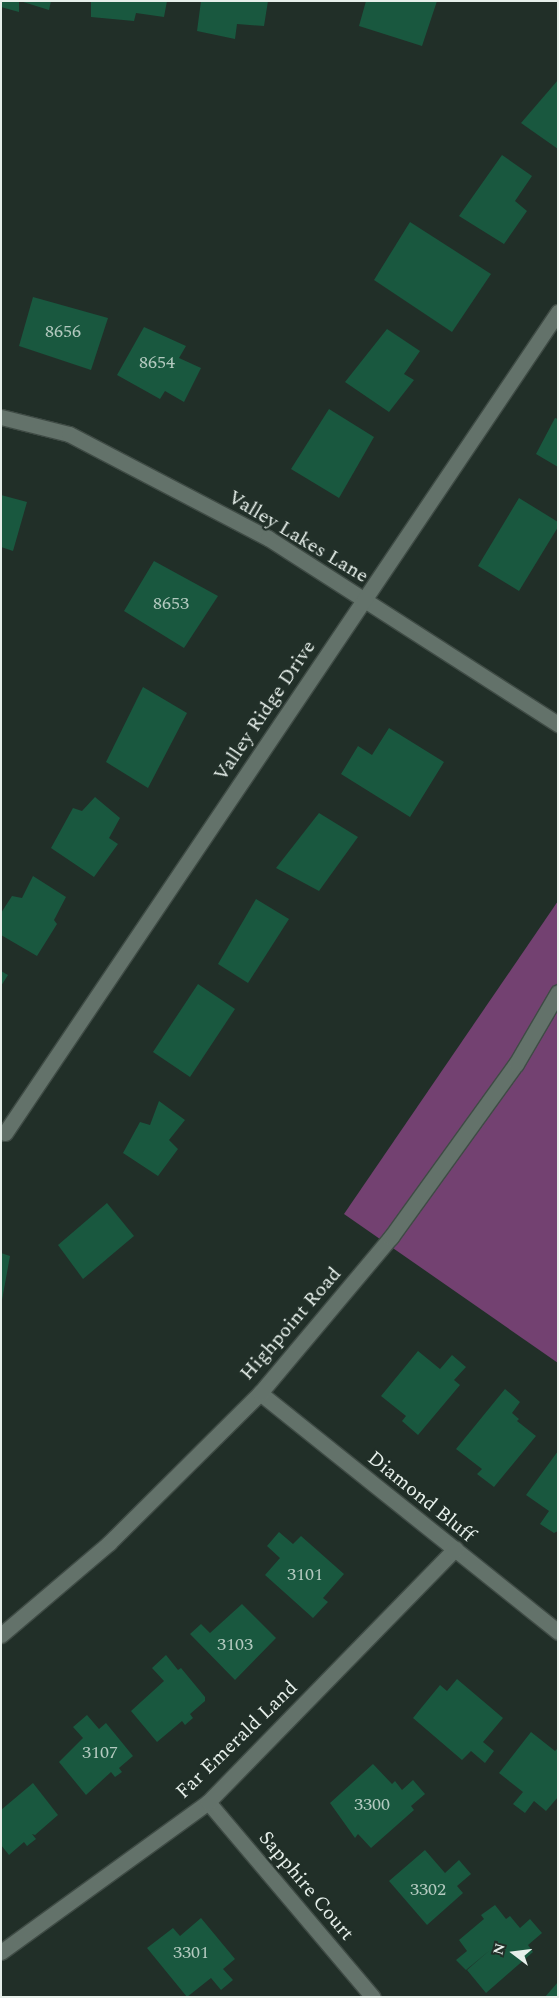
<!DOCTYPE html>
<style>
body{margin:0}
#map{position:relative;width:559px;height:1998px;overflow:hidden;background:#212f28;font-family:Spectral,serif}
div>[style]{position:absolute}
.forest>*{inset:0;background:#734171}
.building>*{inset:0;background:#19583f}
.roads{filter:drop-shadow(1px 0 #3f4b45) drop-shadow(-1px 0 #3f4b45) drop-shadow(0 1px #3f4b45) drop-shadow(0 -1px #3f4b45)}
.minor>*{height:15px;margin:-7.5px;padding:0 7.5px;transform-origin:7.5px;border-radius:7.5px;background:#63726a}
span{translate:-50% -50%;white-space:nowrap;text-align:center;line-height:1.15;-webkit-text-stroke:4.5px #212f28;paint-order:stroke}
.number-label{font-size:18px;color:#b3c9bf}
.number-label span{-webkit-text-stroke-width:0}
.street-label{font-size:20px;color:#e6efea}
.frame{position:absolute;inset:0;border:2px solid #e6efea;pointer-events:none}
.north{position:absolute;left:489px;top:1928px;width:50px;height:50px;-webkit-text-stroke:4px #212f28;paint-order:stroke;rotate:285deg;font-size:14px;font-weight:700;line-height:20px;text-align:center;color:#e6efea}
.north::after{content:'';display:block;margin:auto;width:18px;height:22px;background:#e6efea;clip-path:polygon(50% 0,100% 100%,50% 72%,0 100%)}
</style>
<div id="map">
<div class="forest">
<div style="clip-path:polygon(558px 901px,558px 1363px,344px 1214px)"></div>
</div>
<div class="building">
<div style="clip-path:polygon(1px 1px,19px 1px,19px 12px,1px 7px)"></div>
<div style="clip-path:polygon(20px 1px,51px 1px,49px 10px)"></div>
<div style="clip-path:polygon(91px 1px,167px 1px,164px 17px,136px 13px,134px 21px,91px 17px)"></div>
<div style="clip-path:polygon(201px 1px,268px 1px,264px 26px,237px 24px,235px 39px,197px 31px)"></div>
<div style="clip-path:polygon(366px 1px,437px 1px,422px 46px,359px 26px)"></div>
<div style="clip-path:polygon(558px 80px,558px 149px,521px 123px)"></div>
<div style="clip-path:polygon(502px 155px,532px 176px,515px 201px,527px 211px,504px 244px,459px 216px)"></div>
<div style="clip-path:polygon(410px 222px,491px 274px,452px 332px,374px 280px)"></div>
<div style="clip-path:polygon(33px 297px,108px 318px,91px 370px,19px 346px)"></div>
<div style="clip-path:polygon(144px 327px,186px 346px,179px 358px,201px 368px,184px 402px,165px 391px,160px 399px,117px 375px)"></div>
<div style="clip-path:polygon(387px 329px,420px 351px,404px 374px,414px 380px,389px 412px,345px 382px)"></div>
<div style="clip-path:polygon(329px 409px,374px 437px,339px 498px,291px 469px)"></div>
<div style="clip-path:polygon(555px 418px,558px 419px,558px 467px,536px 454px)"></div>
<div style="clip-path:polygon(1px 495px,27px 502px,13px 551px,1px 547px)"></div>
<div style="clip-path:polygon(519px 498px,558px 522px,558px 527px,519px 591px,478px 566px)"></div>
<div style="clip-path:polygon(154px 561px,218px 596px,184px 648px,124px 611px)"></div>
<div style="clip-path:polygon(143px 687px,187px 713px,148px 788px,106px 762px)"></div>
<div style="clip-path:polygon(389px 728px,444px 762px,410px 817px,341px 774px,358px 746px,372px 755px)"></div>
<div style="clip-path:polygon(95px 797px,120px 818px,109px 838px,118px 844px,94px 877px,51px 848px,73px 808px,82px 811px)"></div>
<div style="clip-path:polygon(319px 813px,358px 837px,319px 891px,276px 868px)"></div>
<div style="clip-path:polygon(33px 876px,66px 897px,54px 920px,57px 924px,37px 956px,1px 935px,1px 913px,12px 896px,22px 898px)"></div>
<div style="clip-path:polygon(256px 899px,289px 919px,248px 983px,218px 964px)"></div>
<div style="clip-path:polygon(1px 971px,8px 975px,1px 986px)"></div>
<div style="clip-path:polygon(198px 984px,235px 1009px,190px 1077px,153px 1052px)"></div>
<div style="clip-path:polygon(159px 1101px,185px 1120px,169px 1140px,178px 1149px,158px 1176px,123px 1153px,140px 1122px,150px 1125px)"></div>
<div style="clip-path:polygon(107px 1203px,134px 1236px,83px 1279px,58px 1245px)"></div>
<div style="clip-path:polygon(1px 1253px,10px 1256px,2px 1300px,1px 1300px)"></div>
<div style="clip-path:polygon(418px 1351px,440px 1369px,452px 1355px,466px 1367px,454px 1380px,460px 1385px,418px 1435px,402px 1421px,406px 1416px,381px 1396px)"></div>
<div style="clip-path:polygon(505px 1389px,520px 1402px,512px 1413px,519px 1419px,517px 1421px,536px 1436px,494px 1487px,477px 1474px,482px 1469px,456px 1449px)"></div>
<div style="clip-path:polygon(558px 1451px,558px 1531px,554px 1533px,540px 1524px,549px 1511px,526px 1495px)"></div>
<div style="clip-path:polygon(279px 1532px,293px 1544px,301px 1536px,344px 1574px,323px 1598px,328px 1602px,313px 1618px,265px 1575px,280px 1558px,267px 1546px)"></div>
<div style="clip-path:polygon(242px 1604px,276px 1638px,235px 1680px,190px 1634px,201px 1624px,210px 1633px)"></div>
<div style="clip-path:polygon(166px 1655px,178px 1670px,181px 1668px,205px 1697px,205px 1701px,190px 1714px,193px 1718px,185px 1725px,182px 1721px,157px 1742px,131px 1711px,164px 1681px,152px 1668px)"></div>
<div style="clip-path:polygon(457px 1679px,503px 1718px,483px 1742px,494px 1751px,485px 1763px,471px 1751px,462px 1760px,413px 1718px,440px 1685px,447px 1691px)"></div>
<div style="clip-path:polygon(87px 1715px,99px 1729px,106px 1723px,133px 1756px,119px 1768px,122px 1772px,115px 1777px,111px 1772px,86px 1795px,59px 1762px,83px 1738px,73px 1727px)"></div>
<div style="clip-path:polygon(531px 1732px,555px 1751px,558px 1748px,558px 1797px,546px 1811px,534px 1801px,525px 1813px,513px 1804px,523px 1792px,499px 1773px)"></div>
<div style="clip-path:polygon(373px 1764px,392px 1784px,395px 1781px,402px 1790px,413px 1780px,425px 1794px,411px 1806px,414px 1810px,371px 1848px,358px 1834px,355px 1838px,330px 1803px)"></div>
<div style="clip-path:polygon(33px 1783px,58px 1815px,35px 1835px,32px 1834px,36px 1839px,27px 1846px,24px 1842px,9px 1855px,1px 1845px,1px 1810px)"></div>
<div style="clip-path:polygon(425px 1850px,445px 1873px,459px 1860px,471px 1874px,457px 1886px,463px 1893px,427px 1925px,389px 1881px)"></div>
<div style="clip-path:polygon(495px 1905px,506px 1919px,510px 1916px,520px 1928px,530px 1919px,542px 1933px,528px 1945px,533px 1952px,486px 1993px,467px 1970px,490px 1950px,466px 1970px,456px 1960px,467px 1951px,459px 1940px,484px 1919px,481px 1915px)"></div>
<div style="clip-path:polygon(201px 1918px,235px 1959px,223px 1969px,233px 1980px,221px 1990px,211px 1978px,187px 1997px,147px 1948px,173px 1928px,180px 1936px)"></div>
<div style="clip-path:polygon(558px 1982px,558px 1997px,545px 1997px)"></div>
</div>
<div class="roads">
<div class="minor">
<div style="left:1px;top:417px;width:70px;rotate:14deg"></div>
<div style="left:69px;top:434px;width:225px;rotate:27.6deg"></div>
<div style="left:268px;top:538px;width:345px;rotate:32.7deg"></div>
<div style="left:5px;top:1133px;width:990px;rotate:-56.04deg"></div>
<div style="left:260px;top:1393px;width:382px;rotate:38.7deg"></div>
<div style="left:1px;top:1635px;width:142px;rotate:-40.4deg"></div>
<div style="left:109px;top:1543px;width:213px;rotate:-44.8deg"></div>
<div style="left:260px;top:1393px;width:204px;rotate:-50deg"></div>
<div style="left:391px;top:1237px;width:213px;rotate:-54.2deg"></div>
<div style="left:516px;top:1064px;width:83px;rotate:-59.7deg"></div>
<div style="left:208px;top:1802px;width:255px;rotate:49.8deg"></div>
<div style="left:1px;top:1952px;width:256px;rotate:-35.9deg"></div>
<div style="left:208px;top:1802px;width:354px;rotate:-45.7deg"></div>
</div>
</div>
<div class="number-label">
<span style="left:63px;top:332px">8656</span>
<span style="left:157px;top:363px">8654</span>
<span style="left:171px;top:604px">8653</span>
<span style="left:305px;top:1575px">3101</span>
<span style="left:235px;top:1645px">3103</span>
<span style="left:100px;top:1753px">3107</span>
<span style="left:372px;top:1805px">3300</span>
<span style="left:428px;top:1890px">3302</span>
<span style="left:191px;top:1953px">3301</span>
</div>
<div class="street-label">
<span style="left:298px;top:537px;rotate:31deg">Valley Lakes Lane</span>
<span style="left:265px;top:711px;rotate:-56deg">Valley Ridge Drive</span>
<span style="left:291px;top:1324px;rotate:-49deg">Highpoint Road</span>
<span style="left:421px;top:1497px;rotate:39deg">Diamond Bluff</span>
<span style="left:237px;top:1740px;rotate:-44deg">Far Emerald Land</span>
<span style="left:306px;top:1886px;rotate:50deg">Sapphire Court</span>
</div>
<div class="frame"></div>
<div class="north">N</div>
</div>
